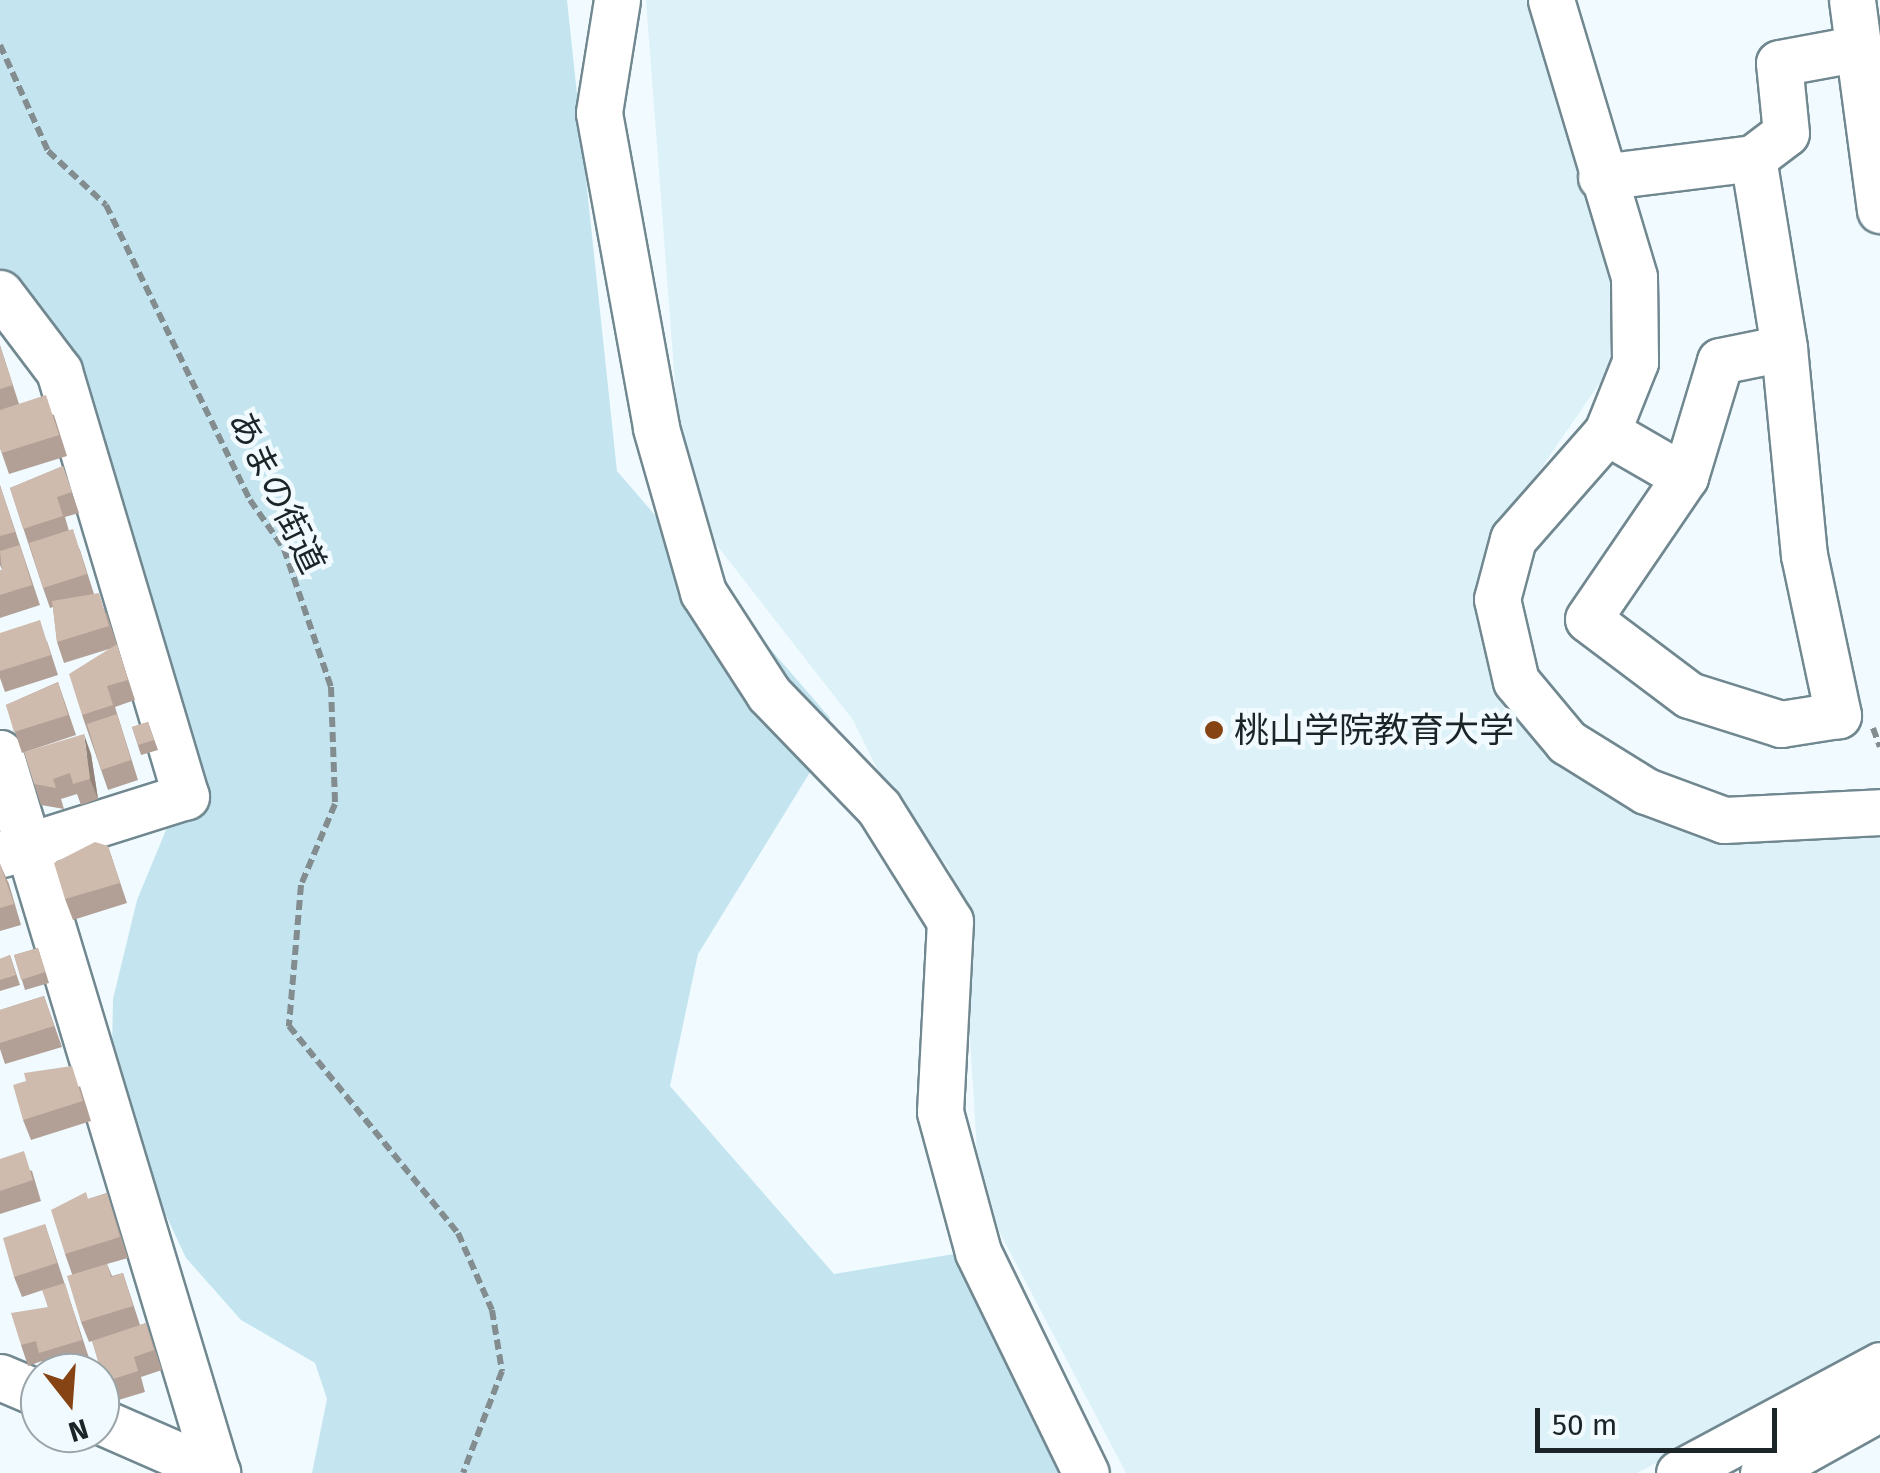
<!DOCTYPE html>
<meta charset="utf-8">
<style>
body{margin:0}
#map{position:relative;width:1880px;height:1473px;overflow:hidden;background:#f1fbff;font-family:"Fira Sans","Noto Sans JP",sans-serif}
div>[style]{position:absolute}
.built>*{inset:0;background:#dcf1f8}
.green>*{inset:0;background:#c4e5ef}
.path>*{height:6px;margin-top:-3px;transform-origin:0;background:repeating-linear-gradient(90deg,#838d90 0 10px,transparent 0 15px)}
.roads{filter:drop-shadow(2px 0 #718890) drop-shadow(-2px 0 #718890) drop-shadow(0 2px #718890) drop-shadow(0 -2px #718890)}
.minor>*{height:45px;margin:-22.5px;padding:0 22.5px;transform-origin:22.5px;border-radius:22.5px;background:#fff}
.wall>*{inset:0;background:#b2a096}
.shaded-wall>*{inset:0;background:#91827a}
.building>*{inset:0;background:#cfbaae}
.dots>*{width:28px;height:28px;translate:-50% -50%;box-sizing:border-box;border:5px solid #f1fbff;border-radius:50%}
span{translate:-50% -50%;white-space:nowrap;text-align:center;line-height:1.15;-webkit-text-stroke:9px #f1fbff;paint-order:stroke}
.street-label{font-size:35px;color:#1b2528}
.poi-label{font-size:35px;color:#1b2528}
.left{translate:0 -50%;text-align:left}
.north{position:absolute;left:20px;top:1353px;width:100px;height:100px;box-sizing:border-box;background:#f1fbff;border:2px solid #9ba5a9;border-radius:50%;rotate:163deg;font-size:28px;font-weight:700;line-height:40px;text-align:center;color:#1b2528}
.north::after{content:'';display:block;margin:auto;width:35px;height:45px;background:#864313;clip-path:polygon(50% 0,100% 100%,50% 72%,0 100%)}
.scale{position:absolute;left:1535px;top:1408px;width:242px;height:45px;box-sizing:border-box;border:5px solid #1b2528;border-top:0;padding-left:12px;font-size:30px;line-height:35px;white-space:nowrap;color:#1b2528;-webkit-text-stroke:8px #f1fbff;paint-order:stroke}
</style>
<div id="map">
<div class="built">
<div style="clip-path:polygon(646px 0,1526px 0,1641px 323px,1500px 528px,1527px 703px,1673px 798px,1880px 820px,1880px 1344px,1637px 1473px,1126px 1473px,999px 1231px,977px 1151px,963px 927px,949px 868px,892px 799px,853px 720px,684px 503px)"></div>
</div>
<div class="green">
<div style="clip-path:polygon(0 0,567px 0,617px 471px,830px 718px,820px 756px,698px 954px,670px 1086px,834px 1274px,954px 1254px,1065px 1473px,312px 1473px,327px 1399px,315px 1363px,241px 1320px,186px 1258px,111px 1098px,113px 999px,137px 900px,185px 784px,41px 325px,0 269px)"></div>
</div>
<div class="path">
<div style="left:0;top:45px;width:116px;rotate:65.6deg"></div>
<div style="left:48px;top:151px;width:79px;rotate:43deg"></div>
<div style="left:106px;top:205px;width:328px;rotate:64deg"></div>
<div style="left:250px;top:500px;width:60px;rotate:55.2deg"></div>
<div style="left:284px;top:549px;width:146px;rotate:71.2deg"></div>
<div style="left:331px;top:687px;width:117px;rotate:88deg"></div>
<div style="left:335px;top:804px;width:88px;rotate:112.8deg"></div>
<div style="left:301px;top:885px;width:142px;rotate:94.9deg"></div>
<div style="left:289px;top:1026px;width:267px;rotate:50.8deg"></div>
<div style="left:458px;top:1233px;width:84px;rotate:66.2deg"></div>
<div style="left:492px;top:1310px;width:62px;rotate:80.7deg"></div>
<div style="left:502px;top:1371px;width:109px;rotate:110.9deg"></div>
<div style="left:1873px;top:728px;width:20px;rotate:70deg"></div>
</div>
<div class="roads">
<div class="minor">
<div style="left:617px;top:0;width:114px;rotate:99.1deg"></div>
<div style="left:599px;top:113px;width:320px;rotate:79.7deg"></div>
<div style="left:656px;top:428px;width:171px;rotate:74deg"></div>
<div style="left:703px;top:592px;width:121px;rotate:57.1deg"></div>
<div style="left:769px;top:694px;width:158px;rotate:46deg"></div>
<div style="left:879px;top:808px;width:133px;rotate:57.9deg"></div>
<div style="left:950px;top:921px;width:191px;rotate:93deg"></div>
<div style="left:940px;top:1112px;width:145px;rotate:74.8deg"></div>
<div style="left:978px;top:1252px;width:246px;rotate:64deg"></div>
<div style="left:1551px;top:0;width:289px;rotate:73.3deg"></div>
<div style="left:1634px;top:277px;width:85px;rotate:89.3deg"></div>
<div style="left:1635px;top:362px;width:75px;rotate:111.8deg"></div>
<div style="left:1607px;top:432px;width:142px;rotate:131.3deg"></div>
<div style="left:1513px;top:539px;width:62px;rotate:104.9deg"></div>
<div style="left:1497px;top:599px;width:84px;rotate:77deg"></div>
<div style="left:1516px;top:681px;width:80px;rotate:50.1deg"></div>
<div style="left:1567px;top:742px;width:93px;rotate:31.8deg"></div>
<div style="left:1646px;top:791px;width:83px;rotate:20.4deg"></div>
<div style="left:1724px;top:820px;width:156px;rotate:-2.9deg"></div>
<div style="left:1852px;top:0;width:212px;rotate:82.4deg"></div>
<div style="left:1753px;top:158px;width:41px;rotate:-37.1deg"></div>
<div style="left:1786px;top:133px;width:70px;rotate:-95.7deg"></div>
<div style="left:1779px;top:63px;width:82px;rotate:-10.5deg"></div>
<div style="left:1601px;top:177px;width:153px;rotate:-7.1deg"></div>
<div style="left:1753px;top:158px;width:193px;rotate:80.7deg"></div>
<div style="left:1784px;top:348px;width:208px;rotate:84.5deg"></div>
<div style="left:1804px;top:555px;width:164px;rotate:78deg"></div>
<div style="left:1838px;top:715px;width:58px;rotate:171deg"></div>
<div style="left:1781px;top:724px;width:96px;rotate:-162.5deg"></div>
<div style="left:1689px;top:695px;width:126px;rotate:-143deg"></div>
<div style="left:1588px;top:619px;width:172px;rotate:-55.7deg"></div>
<div style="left:1685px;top:477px;width:121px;rotate:-73.2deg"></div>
<div style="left:1720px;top:361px;width:65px;rotate:-11.5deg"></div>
<div style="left:0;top:293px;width:98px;rotate:52.9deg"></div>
<div style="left:59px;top:371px;width:444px;rotate:73.4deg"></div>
<div style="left:186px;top:796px;width:193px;rotate:162.5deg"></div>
<div style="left:1607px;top:432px;width:90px;rotate:30deg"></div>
<div style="left:0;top:753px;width:752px;rotate:73.23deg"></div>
<div style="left:0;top:1377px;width:43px;rotate:23deg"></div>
<div style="left:100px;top:1421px;width:128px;rotate:23.6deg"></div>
<div style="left:1679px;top:1473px;width:228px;rotate:-28.2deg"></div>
<div style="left:1763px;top:1473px;width:134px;rotate:-29.1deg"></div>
</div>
</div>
<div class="wall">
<div style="clip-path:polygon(0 345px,19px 404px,54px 415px,67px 456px,9px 474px,0 448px)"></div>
<div style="clip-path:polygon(63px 466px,79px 513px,65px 517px,69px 531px,80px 550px,94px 594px,107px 614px,135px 700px,115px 707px,138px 780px,108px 790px,82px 715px,109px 649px,64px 663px,57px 642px,53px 607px,50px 608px,43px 588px,10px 488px)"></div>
<div style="clip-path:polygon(0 485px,40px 605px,0 618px,0 570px,2px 570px,0 565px)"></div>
<div style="clip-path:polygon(0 633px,47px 641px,58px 675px,5px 692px,0 678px)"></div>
<div style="clip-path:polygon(58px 682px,76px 735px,22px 753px,6px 705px)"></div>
<div style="clip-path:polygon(148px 722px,158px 750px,141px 755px,132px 727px)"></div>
<div style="clip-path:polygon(91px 754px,98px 799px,81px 805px,77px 794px,61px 799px,64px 809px,41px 805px,34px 784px)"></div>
<div style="clip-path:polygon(108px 846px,127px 903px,73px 920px,65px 899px)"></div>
<div style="clip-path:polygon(0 864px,9px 884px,21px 925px,0 931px)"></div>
<div style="clip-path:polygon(38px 948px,49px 983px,25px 990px,14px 955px)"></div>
<div style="clip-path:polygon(10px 955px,20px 985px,0 991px,0 959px)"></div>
<div style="clip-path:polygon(44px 996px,62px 1047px,5px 1064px,0 1049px,0 1010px)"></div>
<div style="clip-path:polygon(80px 1086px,91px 1121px,31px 1140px,23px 1120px)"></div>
<div style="clip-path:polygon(0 1159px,32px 1171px,41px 1201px,0 1214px)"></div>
<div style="clip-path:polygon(107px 1193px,128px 1258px,107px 1264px,112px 1276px,123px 1273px,140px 1325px,146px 1323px,162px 1370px,141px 1377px,145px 1392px,112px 1402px,92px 1341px,89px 1342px,81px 1322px,72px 1274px,65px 1254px,88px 1199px)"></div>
<div style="clip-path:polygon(45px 1224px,90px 1361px,49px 1373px,46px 1373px,42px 1361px,28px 1366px,21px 1345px,48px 1307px,43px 1290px,22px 1297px,14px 1277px)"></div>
</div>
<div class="shaded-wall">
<div style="clip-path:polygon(84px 734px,91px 754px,98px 799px,90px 779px)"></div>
</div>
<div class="building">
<div style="clip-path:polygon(0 346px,13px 385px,0 389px)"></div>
<div style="clip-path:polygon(46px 395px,59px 435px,2px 453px,0 448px,0 410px)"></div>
<div style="clip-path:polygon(63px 466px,72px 492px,57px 497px,63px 516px,23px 529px,10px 488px)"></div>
<div style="clip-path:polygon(0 485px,15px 532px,0 536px)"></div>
<div style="clip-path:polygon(73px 529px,87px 574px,43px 588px,29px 543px)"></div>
<div style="clip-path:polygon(20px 545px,32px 585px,0 595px,0 570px,2px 570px,0 551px)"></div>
<div style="clip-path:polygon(99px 593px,109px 626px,57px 642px,52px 601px)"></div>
<div style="clip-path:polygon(40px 620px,51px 655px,0 671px,0 633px)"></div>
<div style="clip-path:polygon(117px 644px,128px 680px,107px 686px,113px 705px,82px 715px,69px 674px)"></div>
<div style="clip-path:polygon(58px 682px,68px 715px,14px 732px,6px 705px)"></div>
<div style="clip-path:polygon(117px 714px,131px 760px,101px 770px,87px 724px)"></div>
<div style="clip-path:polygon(148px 722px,154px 740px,138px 745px,132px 727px)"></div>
<div style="clip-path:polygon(84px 734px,90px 779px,73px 784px,70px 773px,53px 779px,56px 788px,34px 784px,24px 752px)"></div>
<div style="clip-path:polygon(95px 842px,108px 846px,120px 883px,65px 899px,54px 863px)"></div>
<div style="clip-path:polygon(0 864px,14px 904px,0 908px)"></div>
<div style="clip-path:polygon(38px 948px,45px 972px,21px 980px,14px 955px)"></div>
<div style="clip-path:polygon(10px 955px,16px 975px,0 980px,0 959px)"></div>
<div style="clip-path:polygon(44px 996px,54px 1026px,0 1043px,0 1010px)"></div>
<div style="clip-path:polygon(72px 1066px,83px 1101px,23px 1120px,13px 1085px,26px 1081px,24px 1073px)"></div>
<div style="clip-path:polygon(24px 1151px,33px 1180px,0 1191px,0 1159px)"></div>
<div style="clip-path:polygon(86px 1192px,88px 1199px,107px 1193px,120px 1237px,65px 1254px,51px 1210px)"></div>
<div style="clip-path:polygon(45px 1224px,57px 1263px,14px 1277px,3px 1238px)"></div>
<div style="clip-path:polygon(107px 1264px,111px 1277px,123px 1273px,133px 1306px,81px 1322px,67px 1276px)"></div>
<div style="clip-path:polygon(65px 1283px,82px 1340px,39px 1353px,36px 1341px,21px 1345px,11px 1313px,48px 1307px,42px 1290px)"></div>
<div style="clip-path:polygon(146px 1323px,154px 1350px,134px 1357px,138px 1371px,104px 1382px,92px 1341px)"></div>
</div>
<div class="dots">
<div style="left:1214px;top:730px;background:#864313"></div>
</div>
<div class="street-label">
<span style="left:277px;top:492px;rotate:64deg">あまの街道</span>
</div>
<div class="poi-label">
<span class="left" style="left:1234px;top:730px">桃山学院教育大学</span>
</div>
<div class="north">N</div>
<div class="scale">50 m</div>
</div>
